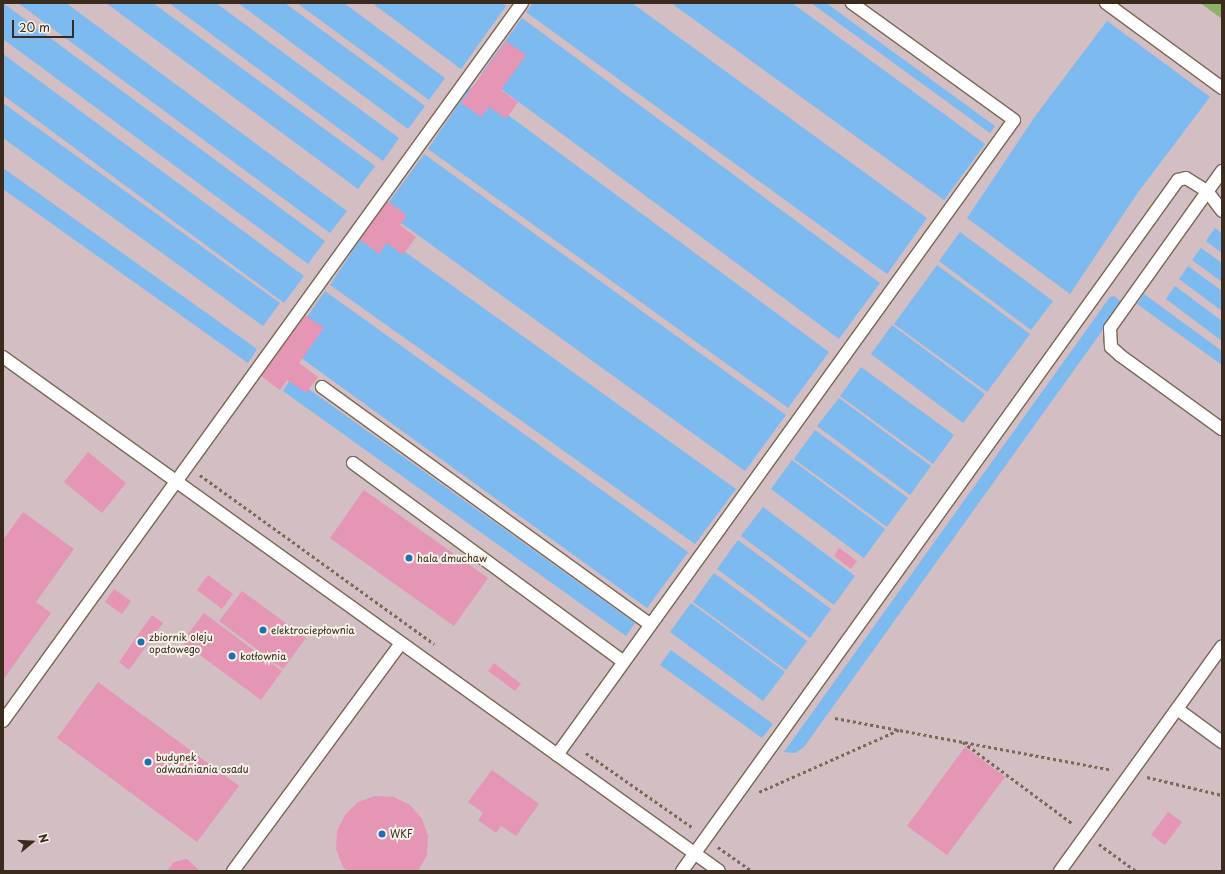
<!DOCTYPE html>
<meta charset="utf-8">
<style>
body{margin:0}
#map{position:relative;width:1225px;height:874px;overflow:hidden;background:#f3dabb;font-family:"Playpen Sans",sans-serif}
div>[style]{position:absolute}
.industrial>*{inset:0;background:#d2bec3}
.forest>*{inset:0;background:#8db166}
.water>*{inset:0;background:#7cbaef}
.building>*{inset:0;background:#e596b5}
.path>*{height:2.5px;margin-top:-1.25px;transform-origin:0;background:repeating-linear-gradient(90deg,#7b6855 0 3px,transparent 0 6px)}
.roads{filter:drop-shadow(1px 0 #7b6855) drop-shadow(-1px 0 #7b6855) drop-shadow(0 1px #7b6855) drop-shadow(0 -1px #7b6855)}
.service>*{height:12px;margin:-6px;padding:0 6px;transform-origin:6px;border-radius:6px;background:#fff}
.dots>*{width:11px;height:11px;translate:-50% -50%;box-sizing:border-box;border:2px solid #f7f3e8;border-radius:50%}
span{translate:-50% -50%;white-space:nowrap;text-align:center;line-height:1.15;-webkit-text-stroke:4px #f7f3e8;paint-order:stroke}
.poi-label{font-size:10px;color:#3b2a1e}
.left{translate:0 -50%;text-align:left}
.frame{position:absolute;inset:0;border:4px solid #3b2a1e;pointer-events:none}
.north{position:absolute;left:12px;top:822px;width:40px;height:40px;-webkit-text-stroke:3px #f7f3e8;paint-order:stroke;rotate:72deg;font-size:11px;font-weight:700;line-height:16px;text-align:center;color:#3b2a1e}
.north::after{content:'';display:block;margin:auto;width:14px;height:18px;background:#3b2a1e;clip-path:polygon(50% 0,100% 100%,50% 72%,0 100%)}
.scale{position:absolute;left:12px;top:20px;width:62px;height:18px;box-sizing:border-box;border:2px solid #3b2a1e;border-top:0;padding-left:5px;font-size:12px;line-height:14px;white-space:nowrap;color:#3b2a1e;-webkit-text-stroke:3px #f7f3e8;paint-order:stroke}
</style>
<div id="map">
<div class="industrial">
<div style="clip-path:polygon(3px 3px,1200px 3px,1222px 19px,1222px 871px,3px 871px)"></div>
</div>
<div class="forest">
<div style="clip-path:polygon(1200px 3px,1222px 3px,1222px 19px)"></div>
</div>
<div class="water">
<div style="clip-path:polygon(3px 3px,325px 241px,308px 264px,3px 39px)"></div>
<div style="clip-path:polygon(18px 3px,66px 3px,347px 211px,330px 233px)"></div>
<div style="clip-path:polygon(106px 3px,153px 3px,375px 166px,358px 189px)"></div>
<div style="clip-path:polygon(169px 3px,216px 3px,399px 138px,383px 161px)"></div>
<div style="clip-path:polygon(238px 3px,285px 3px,425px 106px,408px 129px)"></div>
<div style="clip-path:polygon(297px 3px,344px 3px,445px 78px,429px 100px)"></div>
<div style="clip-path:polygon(372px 3px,502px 3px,506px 6px,461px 69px)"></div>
<div style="clip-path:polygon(533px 3px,632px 3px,927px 218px,887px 274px,526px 12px)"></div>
<div style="clip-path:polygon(671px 3px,792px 3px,985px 144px,944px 200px)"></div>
<div style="clip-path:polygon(811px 3px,826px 3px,995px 126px,990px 133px)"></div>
<div style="clip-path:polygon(522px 18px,880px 283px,839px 339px,481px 74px)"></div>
<div style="clip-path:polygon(1107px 21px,1210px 97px,1139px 191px,1070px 294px,967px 218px,1036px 115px)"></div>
<div style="clip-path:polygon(3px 54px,304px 276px,284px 303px,3px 95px)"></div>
<div style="clip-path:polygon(470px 87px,829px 352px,788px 408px,428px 149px)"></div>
<div style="clip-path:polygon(3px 103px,280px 303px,263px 326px,3px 138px)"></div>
<div style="clip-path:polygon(424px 154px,786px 415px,745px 471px,383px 210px)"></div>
<div style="clip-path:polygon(3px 168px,257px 349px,248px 363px,3px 189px)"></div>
<div style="clip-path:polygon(369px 226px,736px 489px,695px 544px,330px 285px)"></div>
<div style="clip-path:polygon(1215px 228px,1222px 234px,1222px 253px,1206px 241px)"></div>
<div style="clip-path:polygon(960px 232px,1053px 301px,1031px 330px,939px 261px)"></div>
<div style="clip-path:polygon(1201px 248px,1222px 263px,1222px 282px,1192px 260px)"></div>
<div style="clip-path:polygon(937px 265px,1030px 334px,987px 392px,894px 324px)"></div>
<div style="clip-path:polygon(1188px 266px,1222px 291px,1222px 311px,1179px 279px)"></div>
<div style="clip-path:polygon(1175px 286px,1222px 321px,1222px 341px,1166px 299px)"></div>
<div style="clip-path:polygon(325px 291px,688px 552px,647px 608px,286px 347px)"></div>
<div style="clip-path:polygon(1144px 294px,1222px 351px,1222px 365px,1137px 304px)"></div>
<div style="clip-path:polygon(1114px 296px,1122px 303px,804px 747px,795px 753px,784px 752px,1110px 297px)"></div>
<div style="clip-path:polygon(892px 325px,985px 394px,963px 423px,871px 354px)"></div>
<div style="clip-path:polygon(861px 367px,954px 435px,933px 464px,840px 396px)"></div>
<div style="clip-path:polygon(292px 377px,635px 623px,626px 636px,283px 391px)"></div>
<div style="clip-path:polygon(839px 398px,931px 466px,910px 495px,817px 426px)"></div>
<div style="clip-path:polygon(815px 430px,908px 498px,887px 527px,794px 459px)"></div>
<div style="clip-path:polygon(792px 460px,885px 529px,864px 558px,771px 489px)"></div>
<div style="clip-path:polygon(763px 507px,855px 576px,834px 605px,741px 536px)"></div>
<div style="clip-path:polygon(738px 540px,831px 609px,810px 638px,717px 569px)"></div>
<div style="clip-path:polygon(714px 573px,807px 641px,786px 670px,693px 602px)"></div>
<div style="clip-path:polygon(691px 603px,785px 672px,763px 701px,670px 632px)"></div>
<div style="clip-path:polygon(671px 650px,773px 724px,762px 738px,660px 665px)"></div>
</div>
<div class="building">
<div style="clip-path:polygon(506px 41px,526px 55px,501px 90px,518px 102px,506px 119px,489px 107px,481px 117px,461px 103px)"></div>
<div style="clip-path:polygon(387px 201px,407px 215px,400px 225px,416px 237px,403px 255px,387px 243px,379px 254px,359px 239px)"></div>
<div style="clip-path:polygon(305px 315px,324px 328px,299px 363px,318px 377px,306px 393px,287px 380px,280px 390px,261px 376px)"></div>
<div style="clip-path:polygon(88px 452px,126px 483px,102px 513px,64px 482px)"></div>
<div style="clip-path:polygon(364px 490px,488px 578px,454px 626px,330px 538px)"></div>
<div style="clip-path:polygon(23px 512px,74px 549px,36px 602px,51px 613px,3px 680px,3px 540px)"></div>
<div style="clip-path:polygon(839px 548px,857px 561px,851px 569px,834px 556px)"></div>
<div style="clip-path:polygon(208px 575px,233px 594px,222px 609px,197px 590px)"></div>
<div style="clip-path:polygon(114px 589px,131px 601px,122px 614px,105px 602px)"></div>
<div style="clip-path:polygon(242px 591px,306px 638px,283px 669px,219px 621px)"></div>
<div style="clip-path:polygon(204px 613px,282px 671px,261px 700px,182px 642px)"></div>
<div style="clip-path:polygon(152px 615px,163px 623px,129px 670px,119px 662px)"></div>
<div style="clip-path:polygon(494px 663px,521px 684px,515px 691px,488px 671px)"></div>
<div style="clip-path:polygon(98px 682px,239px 786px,197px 842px,57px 738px)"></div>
<div style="clip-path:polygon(965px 747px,1005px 777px,947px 855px,907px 826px)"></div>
<div style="clip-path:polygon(492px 770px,539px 804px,516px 836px,501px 826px,496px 833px,478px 820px,483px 813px,468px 802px)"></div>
<div style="clip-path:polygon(375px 796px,394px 797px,410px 805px,422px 819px,428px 836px,427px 855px,418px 871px,347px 871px,343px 867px,336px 849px,337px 831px,345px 815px,358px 802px)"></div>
<div style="clip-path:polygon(1168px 812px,1182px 822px,1165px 845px,1151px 835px)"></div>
<div style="clip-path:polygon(187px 859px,200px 871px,167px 871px,174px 862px)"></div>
</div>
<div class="path">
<div style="left:200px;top:475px;width:289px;rotate:35.8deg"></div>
<div style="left:835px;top:718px;width:282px;rotate:10.6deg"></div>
<div style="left:963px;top:742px;width:137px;rotate:36.7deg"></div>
<div style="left:586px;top:753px;width:131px;rotate:35deg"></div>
<div style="left:1147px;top:777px;width:77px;rotate:13.5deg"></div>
<div style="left:759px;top:792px;width:153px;rotate:-23.9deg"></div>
<div style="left:1099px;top:844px;width:46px;rotate:36.1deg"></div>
<div style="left:718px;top:847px;width:42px;rotate:35.2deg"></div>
</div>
<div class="roads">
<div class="service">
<div style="left:1106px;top:3px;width:144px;rotate:36.2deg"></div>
<div style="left:1222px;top:171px;width:193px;rotate:125.5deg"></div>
<div style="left:1110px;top:328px;width:19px;rotate:87deg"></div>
<div style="left:1111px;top:347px;width:13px;rotate:42deg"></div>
<div style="left:1121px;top:356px;width:125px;rotate:35.9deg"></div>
<div style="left:3px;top:357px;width:881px;rotate:35.67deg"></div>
<div style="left:322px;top:387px;width:405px;rotate:35.9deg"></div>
<div style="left:353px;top:463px;width:335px;rotate:36.3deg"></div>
<div style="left:1177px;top:709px;width:56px;rotate:36.3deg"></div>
<div style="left:3px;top:721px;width:886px;rotate:-54.14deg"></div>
<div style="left:557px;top:755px;width:782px;rotate:-54.26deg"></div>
<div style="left:1014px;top:120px;width:200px;rotate:-144.2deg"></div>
<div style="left:233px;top:871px;width:283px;rotate:-53.6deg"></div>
<div style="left:682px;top:871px;width:851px;rotate:-54.33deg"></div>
<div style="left:1178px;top:180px;width:8px;rotate:-14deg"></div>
<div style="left:1186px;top:178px;width:25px;rotate:32deg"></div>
<div style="left:1207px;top:191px;width:25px;rotate:53deg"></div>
<div style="left:1060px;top:871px;width:277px;rotate:-54.2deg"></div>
</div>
</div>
<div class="dots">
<div style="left:409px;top:558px;background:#1f6fb2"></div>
<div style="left:263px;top:630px;background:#1f6fb2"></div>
<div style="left:141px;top:642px;background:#1f6fb2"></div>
<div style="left:232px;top:656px;background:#1f6fb2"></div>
<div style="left:148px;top:762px;background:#1f6fb2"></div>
<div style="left:382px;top:834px;background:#1f6fb2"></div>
</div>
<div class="poi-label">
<span class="left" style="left:417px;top:558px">hala dmuchaw</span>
<span class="left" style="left:271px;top:630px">elektrociepłownia</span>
<span class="left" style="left:149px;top:642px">zbiornik oleju<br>opałowego</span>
<span class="left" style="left:240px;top:656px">kotłownia</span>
<span class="left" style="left:156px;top:762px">budynek<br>odwadniania osadu</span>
<span class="left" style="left:390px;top:834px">WKF</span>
</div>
<div class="frame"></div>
<div class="north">N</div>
<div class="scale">20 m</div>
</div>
